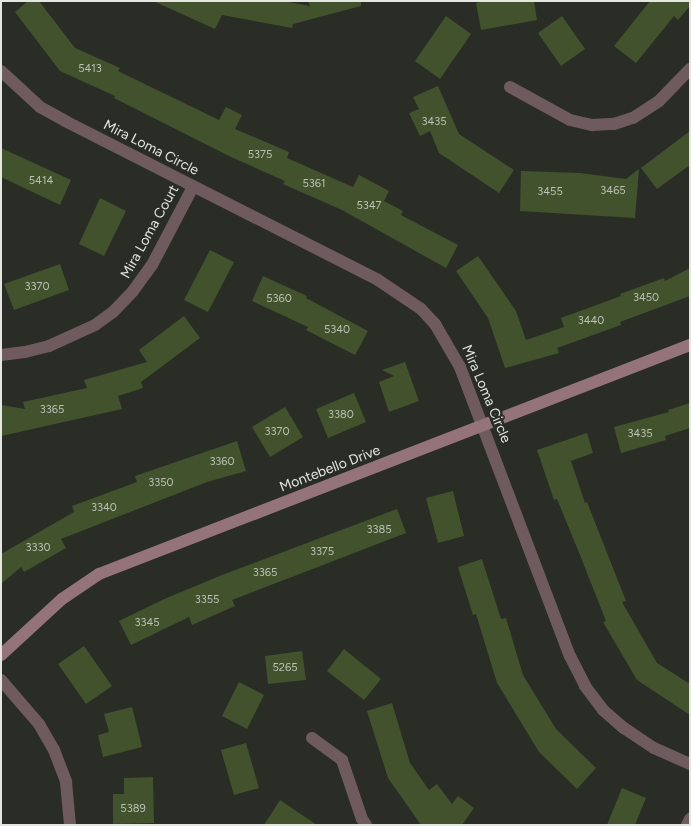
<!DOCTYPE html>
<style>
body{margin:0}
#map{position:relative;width:691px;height:826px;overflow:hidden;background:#292d26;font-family:Figtree,sans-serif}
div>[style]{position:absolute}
.building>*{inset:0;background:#41522d}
.street>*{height:12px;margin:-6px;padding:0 6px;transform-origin:6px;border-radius:6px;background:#6f5a5d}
.secondary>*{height:12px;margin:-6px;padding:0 6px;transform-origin:6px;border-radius:6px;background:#957479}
span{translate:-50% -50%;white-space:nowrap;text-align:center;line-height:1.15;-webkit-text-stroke:5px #292d26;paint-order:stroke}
.number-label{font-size:11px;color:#bbc1b4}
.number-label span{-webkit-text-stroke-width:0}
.street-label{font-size:14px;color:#e4e6e1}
.frame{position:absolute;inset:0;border:2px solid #e4e6e1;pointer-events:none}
</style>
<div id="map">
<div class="building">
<div style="clip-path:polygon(28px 1px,39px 1px,75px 48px,120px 68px,118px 71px,219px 120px,226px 107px,242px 115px,235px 129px,289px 152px,287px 158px,353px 187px,359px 175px,389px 191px,384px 201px,403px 211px,401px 215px,458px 245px,446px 268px,342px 210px,283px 184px,285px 181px,231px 157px,114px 98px,115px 96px,60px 71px,15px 12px)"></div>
<div style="clip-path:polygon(153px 1px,284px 1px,310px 6px,308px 1px,361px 1px,361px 6px,293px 24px,292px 28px,222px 15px,215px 29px)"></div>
<div style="clip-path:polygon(484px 1px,534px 1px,537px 20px,481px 30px,476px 3px)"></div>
<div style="clip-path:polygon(650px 1px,690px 1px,690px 6px,678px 20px,674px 16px,636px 63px,614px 46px)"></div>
<div style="clip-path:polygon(446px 16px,471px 34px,440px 79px,415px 61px)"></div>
<div style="clip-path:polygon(562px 16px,585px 49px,561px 66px,538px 33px)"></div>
<div style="clip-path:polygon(438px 86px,459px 134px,514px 170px,499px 193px,439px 153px,430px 131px,420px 136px,409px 113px,419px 109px,413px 97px)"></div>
<div style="clip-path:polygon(690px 131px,690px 165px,657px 189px,641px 168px)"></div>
<div style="clip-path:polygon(1px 148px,71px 180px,60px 205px,1px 177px)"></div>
<div style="clip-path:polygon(639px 169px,635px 218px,520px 211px,521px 171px,580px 173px,626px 179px)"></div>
<div style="clip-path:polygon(100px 198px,126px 211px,104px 256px,79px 244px)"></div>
<div style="clip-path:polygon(210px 250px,234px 262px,208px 312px,184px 300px)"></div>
<div style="clip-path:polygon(478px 256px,516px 311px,526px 340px,564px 327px,561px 318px,621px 296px,620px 294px,664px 278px,665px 281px,690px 268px,690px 296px,620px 322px,621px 325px,557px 348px,559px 353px,505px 368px,488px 318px,456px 271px)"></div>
<div style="clip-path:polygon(60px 264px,69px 290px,14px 310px,4px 284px)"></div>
<div style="clip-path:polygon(263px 276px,307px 296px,306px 298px,368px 331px,355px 355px,306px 330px,308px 327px,252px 301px)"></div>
<div style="clip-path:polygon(184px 316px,200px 338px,141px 382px,143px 388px,118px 396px,122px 409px,1px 436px,1px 405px,25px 409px,23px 402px,87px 388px,84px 380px,147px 362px,139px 350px)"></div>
<div style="clip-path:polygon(405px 362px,419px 401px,389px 412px,379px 382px,394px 376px,382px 370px)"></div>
<div style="clip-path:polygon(354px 393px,366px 422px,328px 438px,316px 409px)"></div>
<div style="clip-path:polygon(690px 403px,690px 428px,665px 436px,666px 440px,621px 453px,614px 427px,669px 412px,668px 410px)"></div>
<div style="clip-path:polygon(285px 407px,303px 437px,270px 457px,252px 427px)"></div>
<div style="clip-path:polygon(587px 433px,593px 453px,571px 461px,585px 503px,587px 502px,626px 601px,622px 602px,657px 663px,690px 684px,690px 715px,637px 680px,603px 622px,606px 621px,580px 555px,557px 499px,554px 500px,537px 450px)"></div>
<div style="clip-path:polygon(237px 441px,246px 471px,207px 482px,61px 539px,66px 548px,24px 572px,21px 567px,1px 584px,1px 554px,74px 512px,72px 506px,137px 482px,135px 476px)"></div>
<div style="clip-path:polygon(453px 491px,464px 536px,438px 543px,426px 498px)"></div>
<div style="clip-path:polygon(397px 509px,406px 533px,232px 600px,235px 606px,192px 625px,189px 617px,131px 645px,119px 621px,162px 600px,222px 575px)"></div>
<div style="clip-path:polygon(482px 559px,501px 619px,506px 618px,523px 675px,556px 729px,596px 768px,577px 789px,539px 752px,497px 683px,476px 614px,473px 615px,458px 567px)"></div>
<div style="clip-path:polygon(84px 646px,112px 686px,86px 704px,58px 664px)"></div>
<div style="clip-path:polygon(344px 649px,381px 679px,364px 700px,327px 671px)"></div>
<div style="clip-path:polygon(302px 651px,306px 680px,268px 684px,265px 656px)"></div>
<div style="clip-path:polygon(239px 682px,264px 695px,247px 729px,222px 716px)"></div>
<div style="clip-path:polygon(392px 703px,410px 763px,429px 790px,437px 784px,452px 804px,458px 796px,474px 808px,462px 825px,421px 825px,388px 778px,367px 711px)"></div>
<div style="clip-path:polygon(132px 707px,142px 747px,103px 757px,98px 735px,109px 732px,104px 714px)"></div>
<div style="clip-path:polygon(246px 743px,259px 788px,234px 795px,221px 750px)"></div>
<div style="clip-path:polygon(153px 777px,154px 823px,113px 824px,113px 794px,124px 794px,124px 778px)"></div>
<div style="clip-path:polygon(622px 788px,646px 798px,635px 825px,607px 825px)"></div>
<div style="clip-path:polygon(280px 800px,317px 825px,264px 825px)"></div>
</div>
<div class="street">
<div style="left:1px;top:71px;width:53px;rotate:42.7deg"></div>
<div style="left:40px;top:107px;width:29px;rotate:29deg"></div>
<div style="left:65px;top:121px;width:351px;rotate:26.9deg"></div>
<div style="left:378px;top:280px;width:52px;rotate:34deg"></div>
<div style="left:421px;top:309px;width:21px;rotate:47deg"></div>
<div style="left:435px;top:324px;width:50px;rotate:59.8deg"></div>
<div style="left:460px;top:367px;width:309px;rotate:69.2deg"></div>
<div style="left:570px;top:656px;width:34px;rotate:63deg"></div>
<div style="left:585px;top:686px;width:30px;rotate:53deg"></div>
<div style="left:603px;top:710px;width:28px;rotate:41deg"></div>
<div style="left:624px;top:728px;width:36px;rotate:34deg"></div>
<div style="left:654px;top:748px;width:39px;rotate:24deg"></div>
<div style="left:510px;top:87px;width:68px;rotate:28.8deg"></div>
<div style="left:570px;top:120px;width:23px;rotate:13deg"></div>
<div style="left:592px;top:125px;width:22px;rotate:-3deg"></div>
<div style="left:614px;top:124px;width:20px;rotate:-18deg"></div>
<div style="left:633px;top:118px;width:31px;rotate:-33deg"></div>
<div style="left:659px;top:101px;width:45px;rotate:-45.9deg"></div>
<div style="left:1px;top:355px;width:24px;rotate:-7deg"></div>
<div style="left:25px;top:352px;width:25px;rotate:-14deg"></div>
<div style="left:49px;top:346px;width:51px;rotate:-24.5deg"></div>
<div style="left:95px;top:325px;width:22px;rotate:-36deg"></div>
<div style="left:113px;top:312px;width:29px;rotate:-46deg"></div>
<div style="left:133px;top:291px;width:32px;rotate:-54deg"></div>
<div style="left:152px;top:265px;width:88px;rotate:-62.3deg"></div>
<div style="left:1px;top:680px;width:58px;rotate:49.2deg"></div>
<div style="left:39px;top:724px;width:30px;rotate:60deg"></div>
<div style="left:54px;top:750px;width:34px;rotate:69deg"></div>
<div style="left:66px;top:782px;width:43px;rotate:84.7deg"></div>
<div style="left:312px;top:738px;width:37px;rotate:36deg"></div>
<div style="left:342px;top:760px;width:62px;rotate:71.3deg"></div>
<div style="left:362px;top:819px;width:7px;rotate:56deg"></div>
<div style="left:687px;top:825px;width:7px;rotate:-63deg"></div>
</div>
<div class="secondary">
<div style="left:1px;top:655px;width:83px;rotate:-42.6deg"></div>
<div style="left:62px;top:599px;width:45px;rotate:-34deg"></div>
<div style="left:99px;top:574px;width:634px;rotate:-21.18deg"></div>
</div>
<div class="number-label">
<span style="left:90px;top:69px">5413</span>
<span style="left:434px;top:122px">3435</span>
<span style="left:260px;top:155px">5375</span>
<span style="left:41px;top:181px">5414</span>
<span style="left:314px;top:184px">5361</span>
<span style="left:613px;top:191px">3465</span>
<span style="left:550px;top:192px">3455</span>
<span style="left:369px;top:206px">5347</span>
<span style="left:37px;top:287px">3370</span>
<span style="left:646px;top:298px">3450</span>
<span style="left:279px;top:299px">5360</span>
<span style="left:591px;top:321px">3440</span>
<span style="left:337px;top:330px">5340</span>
<span style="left:52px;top:410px">3365</span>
<span style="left:341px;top:415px">3380</span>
<span style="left:277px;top:432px">3370</span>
<span style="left:640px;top:434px">3435</span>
<span style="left:222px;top:462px">3360</span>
<span style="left:161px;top:483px">3350</span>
<span style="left:104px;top:508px">3340</span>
<span style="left:379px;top:530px">3385</span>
<span style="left:38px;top:548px">3330</span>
<span style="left:322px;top:552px">3375</span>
<span style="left:265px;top:573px">3365</span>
<span style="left:207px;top:600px">3355</span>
<span style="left:147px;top:623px">3345</span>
<span style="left:285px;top:668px">5265</span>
<span style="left:133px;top:809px">5389</span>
</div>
<div class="street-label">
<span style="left:151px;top:148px;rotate:27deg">Mira Loma Circle</span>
<span style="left:150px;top:232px;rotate:-61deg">Mira Loma Court</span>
<span style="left:486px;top:394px;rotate:67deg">Mira Loma Circle</span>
<span style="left:330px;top:469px;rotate:-21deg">Montebello Drive</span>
</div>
<div class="frame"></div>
</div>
